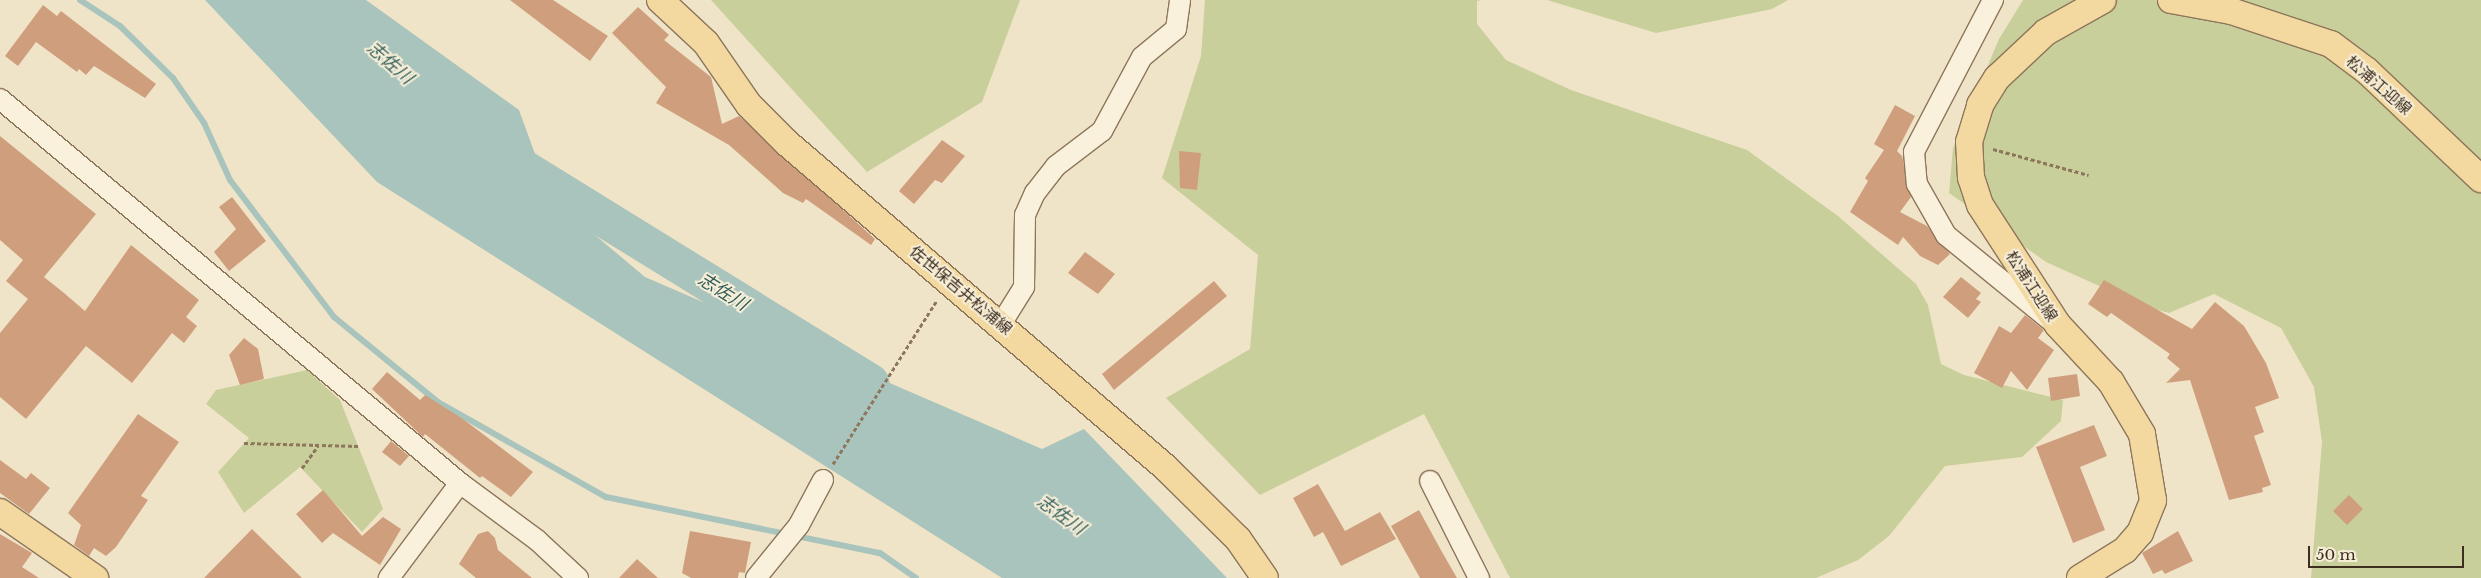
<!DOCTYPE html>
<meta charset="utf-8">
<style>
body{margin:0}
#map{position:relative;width:2481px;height:578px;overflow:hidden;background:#f0e4c8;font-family:"Libre Baskerville","Noto Sans JP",serif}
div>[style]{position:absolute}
.green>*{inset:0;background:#c9cf9b}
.water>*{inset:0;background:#a9c4bc}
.stream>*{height:6px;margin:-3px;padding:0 3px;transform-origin:3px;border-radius:3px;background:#a9c4bc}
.river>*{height:38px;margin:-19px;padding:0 19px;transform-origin:19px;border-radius:19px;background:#a9c4bc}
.building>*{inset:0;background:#cf9f7d}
.path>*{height:3px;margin-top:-1.5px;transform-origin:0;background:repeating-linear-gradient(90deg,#8d765c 0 4px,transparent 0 6.5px)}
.roads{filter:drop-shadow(1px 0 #8d765c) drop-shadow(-1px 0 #8d765c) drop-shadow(0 1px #8d765c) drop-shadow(0 -1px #8d765c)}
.minor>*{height:20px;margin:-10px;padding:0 10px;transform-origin:10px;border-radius:10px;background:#faf1dc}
.major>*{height:26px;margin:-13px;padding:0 13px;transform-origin:13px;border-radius:13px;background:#f3d9a0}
span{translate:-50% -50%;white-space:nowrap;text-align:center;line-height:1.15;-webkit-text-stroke:4px #f7eed8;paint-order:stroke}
.street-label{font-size:16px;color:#3d2e20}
.water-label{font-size:18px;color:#2f5d5a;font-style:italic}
.scale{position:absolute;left:2308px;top:546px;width:156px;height:22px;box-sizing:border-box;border:2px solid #3d2e20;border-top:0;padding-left:6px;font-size:15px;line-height:18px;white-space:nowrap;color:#3d2e20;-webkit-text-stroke:4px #f7eed8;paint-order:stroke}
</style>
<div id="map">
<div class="green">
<div style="clip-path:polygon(711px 0,1020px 0,982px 102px,867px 172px)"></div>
<div style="clip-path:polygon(1205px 0,1482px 0,1477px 1px,1477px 24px,1506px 60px,1571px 90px,1747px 150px,1838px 216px,1916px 284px,1928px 305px,1941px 364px,1964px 375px,2063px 400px,2061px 421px,2022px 457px,1945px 466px,1889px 536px,1858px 560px,1816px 578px,1510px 578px,1424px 414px,1260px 495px,1166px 398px,1250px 349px,1258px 255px,1162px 178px,1201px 56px)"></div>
<div style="clip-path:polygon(1547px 0,1788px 0,1772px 9px,1656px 33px)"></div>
<div style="clip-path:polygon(2023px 0,2481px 0,2481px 578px,2311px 578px,2322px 442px,2314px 387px,2281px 328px,2214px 294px,2169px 313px,2144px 306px,2046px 262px,1949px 193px,1953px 148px,1999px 39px)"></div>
<div style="clip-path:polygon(307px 370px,340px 400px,383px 509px,362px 532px,300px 467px,244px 513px,218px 472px,249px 438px,206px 404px,216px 390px)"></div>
</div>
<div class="water">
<div style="clip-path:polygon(205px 0,366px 0,519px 110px,551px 198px,645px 277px,1042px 449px,1084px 429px,1227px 578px,1002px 578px,377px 182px)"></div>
</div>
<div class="stream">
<div style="left:80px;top:0;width:48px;rotate:33deg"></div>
<div style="left:120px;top:26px;width:74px;rotate:44.5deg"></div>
<div style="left:173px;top:78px;width:55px;rotate:55.4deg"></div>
<div style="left:204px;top:123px;width:63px;rotate:65.5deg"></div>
<div style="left:230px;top:180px;width:172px;rotate:52.8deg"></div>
<div style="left:334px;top:317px;width:134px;rotate:39.3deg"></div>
<div style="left:438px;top:402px;width:193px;rotate:29.5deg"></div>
<div style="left:606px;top:497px;width:280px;rotate:11.6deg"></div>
<div style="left:880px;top:553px;width:44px;rotate:34.8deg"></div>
</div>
<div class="river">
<div style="left:503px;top:156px;width:432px;rotate:31.7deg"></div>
</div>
<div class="building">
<div style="clip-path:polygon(510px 0,553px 0,608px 36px,590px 61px)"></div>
<div style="clip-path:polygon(43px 5px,57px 16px,61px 11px,156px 84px,145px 98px,94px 66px,86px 75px,79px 69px,77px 72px,36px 42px,18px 66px,5px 56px)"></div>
<div style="clip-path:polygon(638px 7px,669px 35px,664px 40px,711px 77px,722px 124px,739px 116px,875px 239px,871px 245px,806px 199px,803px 203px,783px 193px,729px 145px,656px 103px,666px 87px,612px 33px)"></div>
<div style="clip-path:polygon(1895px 105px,1915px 116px,1897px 151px,1902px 156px,1911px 197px,1900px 212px,1927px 226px,1950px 254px,1938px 265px,1920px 256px,1903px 237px,1898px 245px,1850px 212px,1868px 181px,1865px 178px,1884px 150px,1874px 144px)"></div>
<div style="clip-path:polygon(0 136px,96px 214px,44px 277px,64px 293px,85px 311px,131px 245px,199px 300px,186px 317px,197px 326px,184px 343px,172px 333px,132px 383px,86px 346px,26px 419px,0 397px,0 333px,28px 299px,6px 281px,23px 260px,0 240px)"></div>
<div style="clip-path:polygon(942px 140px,965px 156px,942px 183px,935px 180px,914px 204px,899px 191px)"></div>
<div style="clip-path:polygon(1179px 151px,1201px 153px,1197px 190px,1180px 188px)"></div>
<div style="clip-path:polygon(232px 197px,266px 241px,229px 271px,214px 252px,236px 229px,219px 207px)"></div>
<div style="clip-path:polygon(1085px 252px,1115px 274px,1098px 294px,1068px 273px)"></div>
<div style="clip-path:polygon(1961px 277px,1981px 293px,1976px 299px,1981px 302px,1968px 318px,1943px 297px)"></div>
<div style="clip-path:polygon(2104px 280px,2192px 329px,2215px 302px,2244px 326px,2266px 363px,2279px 398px,2255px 407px,2264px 432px,2254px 436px,2271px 485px,2262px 488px,2263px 492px,2229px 500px,2190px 380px,2166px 383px,2180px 369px,2167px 358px,2170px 354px,2111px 313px,2107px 317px,2088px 304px)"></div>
<div style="clip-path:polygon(1214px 281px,1227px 296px,1114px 390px,1102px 374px)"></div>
<div style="clip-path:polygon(2025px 315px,2044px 330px,2038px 338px,2054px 350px,2027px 390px,2011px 371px,2002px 388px,1974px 373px,1999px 326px,2011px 333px)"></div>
<div style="clip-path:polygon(244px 338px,258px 349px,264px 379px,240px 385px,229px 355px)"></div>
<div style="clip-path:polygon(387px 372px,420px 400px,425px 395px,463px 419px,533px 472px,511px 497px,482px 476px,480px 478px,425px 434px,423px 437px,372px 389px)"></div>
<div style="clip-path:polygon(2077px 374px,2080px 396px,2051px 401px,2048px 378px)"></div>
<div style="clip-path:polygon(138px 414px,179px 442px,141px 496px,148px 500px,116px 547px,106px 556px,94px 548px,89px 556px,74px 545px,81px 525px,68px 513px)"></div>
<div style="clip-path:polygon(2094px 425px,2107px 456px,2080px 467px,2105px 530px,2073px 543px,2036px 447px)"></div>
<div style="clip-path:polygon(391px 441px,409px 456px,400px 466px,382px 452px)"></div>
<div style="clip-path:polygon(0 460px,26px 479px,31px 473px,50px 488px,29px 514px,0 493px)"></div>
<div style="clip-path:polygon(1318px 484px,1345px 531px,1380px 512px,1396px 539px,1341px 566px,1323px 532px,1314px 537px,1293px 498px)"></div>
<div style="clip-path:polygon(323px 490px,362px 536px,383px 517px,401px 529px,380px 565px,333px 533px,322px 543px,296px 514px)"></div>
<div style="clip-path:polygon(2349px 495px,2363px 509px,2347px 525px,2333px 511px)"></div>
<div style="clip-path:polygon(1419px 510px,1442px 552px,1457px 578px,1420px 578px,1391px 526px)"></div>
<div style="clip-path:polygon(252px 529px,302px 578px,204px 578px)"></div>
<div style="clip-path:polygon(488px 531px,495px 538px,498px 550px,532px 578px,476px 578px,459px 564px,478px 534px)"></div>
<div style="clip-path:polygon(690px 531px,751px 542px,745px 573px,739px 572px,738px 578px,691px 578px,682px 573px)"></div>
<div style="clip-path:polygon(2178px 531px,2193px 561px,2165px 574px,2162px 570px,2153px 574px,2142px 553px)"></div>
<div style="clip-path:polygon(0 534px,32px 553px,22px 567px,39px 578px,0 578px)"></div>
<div style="clip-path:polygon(637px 559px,658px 578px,619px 578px)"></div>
</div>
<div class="path">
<div style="left:1993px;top:149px;width:99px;rotate:15.2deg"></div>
<div style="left:244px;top:443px;width:114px;rotate:1.5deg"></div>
<div style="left:833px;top:464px;width:194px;rotate:-57.6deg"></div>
<div style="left:302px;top:468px;width:27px;rotate:-54deg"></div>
</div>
<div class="roads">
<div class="minor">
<div style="left:1993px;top:0;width:171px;rotate:117.5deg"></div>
<div style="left:1914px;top:152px;width:32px;rotate:85deg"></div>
<div style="left:1917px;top:184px;width:59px;rotate:60.4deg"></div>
<div style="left:1946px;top:235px;width:133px;rotate:39.2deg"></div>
<div style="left:0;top:99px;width:599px;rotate:39.85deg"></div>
<div style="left:460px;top:483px;width:119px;rotate:126.8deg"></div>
<div style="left:1001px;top:324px;width:44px;rotate:-58.1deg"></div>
<div style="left:1024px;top:287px;width:72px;rotate:-89.2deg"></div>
<div style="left:1025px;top:215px;width:24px;rotate:-66deg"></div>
<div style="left:1035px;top:193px;width:34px;rotate:-52deg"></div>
<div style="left:1056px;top:166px;width:58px;rotate:-37.3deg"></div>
<div style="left:1102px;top:131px;width:84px;rotate:-61.6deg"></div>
<div style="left:1142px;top:57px;width:44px;rotate:-39.5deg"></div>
<div style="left:1176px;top:29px;width:29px;rotate:-82deg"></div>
<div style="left:1430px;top:481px;width:109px;rotate:63.2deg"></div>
<div style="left:460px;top:483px;width:96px;rotate:36.5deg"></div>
<div style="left:537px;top:540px;width:56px;rotate:42.8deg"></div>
<div style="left:756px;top:578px;width:68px;rotate:-50.9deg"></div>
<div style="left:799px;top:525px;width:51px;rotate:-61.9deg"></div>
</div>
<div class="major">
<div style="left:660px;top:0;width:63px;rotate:43.1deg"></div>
<div style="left:706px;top:43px;width:75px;rotate:55.3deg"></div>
<div style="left:749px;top:105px;width:54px;rotate:45deg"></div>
<div style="left:787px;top:143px;width:499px;rotate:40.6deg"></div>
<div style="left:1166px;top:468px;width:101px;rotate:44.6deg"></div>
<div style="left:1238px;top:539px;width:47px;rotate:55.3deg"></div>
<div style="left:2171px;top:0;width:61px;rotate:10.4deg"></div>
<div style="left:2231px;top:11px;width:105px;rotate:18.3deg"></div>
<div style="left:2331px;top:44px;width:45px;rotate:36.9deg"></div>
<div style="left:2367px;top:71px;width:157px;rotate:43.5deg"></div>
<div style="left:0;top:512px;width:116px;rotate:34.8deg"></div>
<div style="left:2080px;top:578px;width:53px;rotate:-31.9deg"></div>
<div style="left:2125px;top:550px;width:23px;rotate:-49deg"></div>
<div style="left:2140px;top:533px;width:35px;rotate:-68deg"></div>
<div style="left:2153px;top:500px;width:67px;rotate:-99.5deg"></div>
<div style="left:2142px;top:434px;width:61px;rotate:-120.8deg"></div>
<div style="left:2111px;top:382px;width:78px;rotate:-132.9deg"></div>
<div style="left:2058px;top:325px;width:143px;rotate:-123deg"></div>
<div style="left:1980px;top:205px;width:28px;rotate:-108deg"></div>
<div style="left:1971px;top:178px;width:36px;rotate:-93deg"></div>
<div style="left:1969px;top:142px;width:39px;rotate:-73deg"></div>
<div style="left:1980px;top:105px;width:32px;rotate:-58deg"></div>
<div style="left:1997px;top:78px;width:67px;rotate:-43.2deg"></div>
<div style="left:2046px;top:32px;width:65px;rotate:-29.3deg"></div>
</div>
</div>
<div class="street-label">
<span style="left:2379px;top:85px;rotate:41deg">松浦江迎線</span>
<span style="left:2032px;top:286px;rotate:57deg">松浦江迎線</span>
<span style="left:961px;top:290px;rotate:40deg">佐世保吉井松浦線</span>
</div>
<div class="water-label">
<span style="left:390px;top:63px;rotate:41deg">志佐川</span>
<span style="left:723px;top:292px;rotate:32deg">志佐川</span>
<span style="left:1061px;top:515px;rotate:36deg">志佐川</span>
</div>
<div class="scale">50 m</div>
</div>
